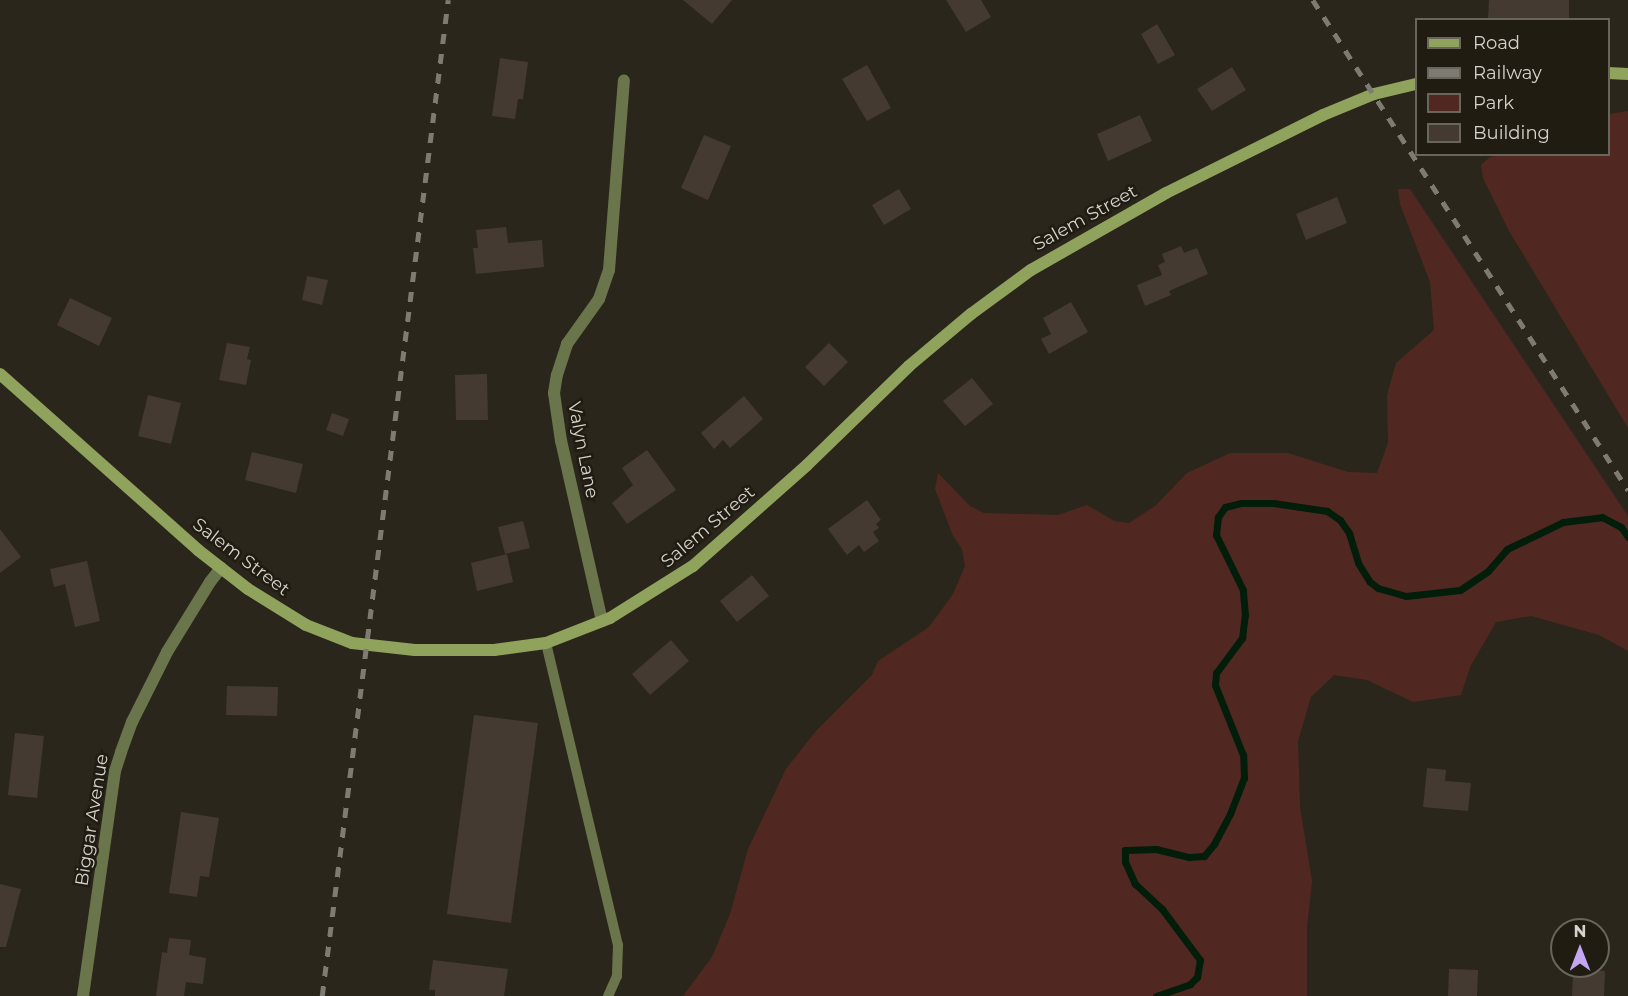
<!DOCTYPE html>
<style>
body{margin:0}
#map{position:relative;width:1628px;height:996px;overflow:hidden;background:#2a261b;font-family:Montserrat,sans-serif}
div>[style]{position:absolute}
.green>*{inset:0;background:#512821}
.stream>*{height:7px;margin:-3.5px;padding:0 3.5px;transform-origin:3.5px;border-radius:3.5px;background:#031d0b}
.building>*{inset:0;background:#443a32}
.lane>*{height:10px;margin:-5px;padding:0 5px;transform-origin:5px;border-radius:5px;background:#6a754b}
.street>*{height:12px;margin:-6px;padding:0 6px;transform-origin:6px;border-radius:6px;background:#6a754b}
.secondary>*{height:12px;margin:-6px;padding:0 6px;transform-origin:6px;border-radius:6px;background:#90a35d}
.rail>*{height:4.5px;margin-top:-2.25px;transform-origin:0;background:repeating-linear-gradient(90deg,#7e7b72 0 10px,transparent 0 20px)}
span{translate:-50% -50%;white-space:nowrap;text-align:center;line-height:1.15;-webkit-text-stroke:5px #201c12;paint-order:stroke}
.street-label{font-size:18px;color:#d4d2cb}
.legend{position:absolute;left:1415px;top:18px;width:195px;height:138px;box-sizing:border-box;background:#201c12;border:2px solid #68655c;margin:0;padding:8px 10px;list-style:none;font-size:18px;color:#d4d2cb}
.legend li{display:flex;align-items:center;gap:12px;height:30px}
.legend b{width:30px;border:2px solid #68655c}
.north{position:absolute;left:1550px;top:918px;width:60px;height:60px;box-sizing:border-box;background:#201c12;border:2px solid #68655c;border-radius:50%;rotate:0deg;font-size:16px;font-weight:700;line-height:24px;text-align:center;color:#d4d2cb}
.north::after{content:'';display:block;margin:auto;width:21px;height:27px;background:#c3a7f2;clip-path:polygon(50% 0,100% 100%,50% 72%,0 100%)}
</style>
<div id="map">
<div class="green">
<div style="clip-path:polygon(1628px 111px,1628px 428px,1509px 231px,1483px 178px,1481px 165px,1490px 157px,1500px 155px,1608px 154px,1609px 114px)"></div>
<div style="clip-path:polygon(1398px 189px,1410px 189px,1628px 516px,1628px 651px,1599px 635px,1531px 616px,1496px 622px,1470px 667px,1461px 695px,1413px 702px,1367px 680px,1334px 675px,1311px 697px,1298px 741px,1300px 807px,1312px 881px,1307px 928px,1307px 996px,683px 996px,712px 957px,730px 914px,748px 849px,786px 769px,816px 731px,872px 675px,878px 661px,929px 627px,953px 594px,965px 566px,962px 549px,953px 536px,935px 489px,938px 473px,970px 506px,984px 513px,1058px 515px,1087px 505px,1114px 521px,1129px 523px,1155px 506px,1187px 473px,1230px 453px,1288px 453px,1348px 472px,1377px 473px,1388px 443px,1387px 395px,1396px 363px,1434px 330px,1430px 282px,1400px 204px)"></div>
</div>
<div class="stream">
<div style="left:1156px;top:996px;width:36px;rotate:-19deg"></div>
<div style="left:1190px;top:984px;width:10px;rotate:-45deg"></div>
<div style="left:1197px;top:977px;width:17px;rotate:-80deg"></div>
<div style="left:1200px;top:960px;width:64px;rotate:-126.7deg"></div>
<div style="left:1162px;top:909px;width:37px;rotate:-137deg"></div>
<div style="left:1135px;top:884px;width:24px;rotate:-114deg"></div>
<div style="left:1125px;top:862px;width:12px;rotate:-90deg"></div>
<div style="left:1125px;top:850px;width:31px;rotate:-2deg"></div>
<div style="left:1156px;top:849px;width:34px;rotate:14deg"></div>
<div style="left:1189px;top:857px;width:15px;rotate:-4deg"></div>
<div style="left:1204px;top:856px;width:16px;rotate:-50deg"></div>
<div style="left:1214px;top:844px;width:34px;rotate:-62deg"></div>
<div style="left:1230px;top:814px;width:39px;rotate:-69deg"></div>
<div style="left:1244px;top:778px;width:23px;rotate:-92deg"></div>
<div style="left:1243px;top:755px;width:75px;rotate:-111.8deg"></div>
<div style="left:1215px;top:685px;width:12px;rotate:-85deg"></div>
<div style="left:1216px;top:673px;width:44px;rotate:-53.4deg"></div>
<div style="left:1242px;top:638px;width:23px;rotate:-83deg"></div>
<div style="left:1245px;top:615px;width:25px;rotate:-95deg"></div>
<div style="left:1243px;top:590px;width:61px;rotate:-116.1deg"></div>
<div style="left:1216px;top:535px;width:18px;rotate:-84deg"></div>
<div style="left:1218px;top:517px;width:12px;rotate:-55deg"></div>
<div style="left:1225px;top:507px;width:16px;rotate:-14deg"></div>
<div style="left:1241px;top:503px;width:32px"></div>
<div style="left:1273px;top:503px;width:55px;rotate:8.4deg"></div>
<div style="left:1327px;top:511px;width:16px;rotate:35deg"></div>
<div style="left:1340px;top:520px;width:16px;rotate:55deg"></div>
<div style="left:1349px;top:533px;width:31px;rotate:73deg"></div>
<div style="left:1358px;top:563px;width:22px;rotate:58deg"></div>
<div style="left:1370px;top:582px;width:10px;rotate:37deg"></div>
<div style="left:1378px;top:588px;width:29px;rotate:16deg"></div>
<div style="left:1406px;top:596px;width:54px;rotate:-6.3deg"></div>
<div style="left:1460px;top:590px;width:34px;rotate:-34deg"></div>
<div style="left:1488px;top:571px;width:29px;rotate:-49deg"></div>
<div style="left:1507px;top:549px;width:62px;rotate:-25.7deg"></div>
<div style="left:1563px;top:522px;width:39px;rotate:-7deg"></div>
<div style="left:1602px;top:517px;width:21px;rotate:28deg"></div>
<div style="left:1621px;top:527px;width:12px;rotate:55deg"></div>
</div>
<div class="building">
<div style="clip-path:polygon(683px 0,732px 0,712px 24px)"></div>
<div style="clip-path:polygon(946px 0,981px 0,991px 17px,966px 32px)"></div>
<div style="clip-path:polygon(1489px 0,1569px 0,1569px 20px,1488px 20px)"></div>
<div style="clip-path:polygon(1157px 24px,1175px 55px,1158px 64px,1141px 34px)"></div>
<div style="clip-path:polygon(500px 58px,528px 62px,523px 99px,518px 99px,515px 119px,492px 116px)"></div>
<div style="clip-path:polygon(867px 65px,891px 108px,867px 121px,842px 79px)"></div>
<div style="clip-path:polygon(1232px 67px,1246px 90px,1212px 111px,1197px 89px)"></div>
<div style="clip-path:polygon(1140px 115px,1152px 141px,1108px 161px,1097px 134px)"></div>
<div style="clip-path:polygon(704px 135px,731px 146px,708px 200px,681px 188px)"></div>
<div style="clip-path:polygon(899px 189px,911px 209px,884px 225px,872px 205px)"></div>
<div style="clip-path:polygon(1337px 197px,1347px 223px,1306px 240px,1296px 214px)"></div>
<div style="clip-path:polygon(506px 227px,508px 243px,542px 240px,544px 267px,476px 274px,473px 248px,478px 248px,476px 230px)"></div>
<div style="clip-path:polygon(1181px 246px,1184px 253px,1197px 248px,1208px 274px,1169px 291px,1171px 295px,1145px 306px,1137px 285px,1162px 275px,1158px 265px,1165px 262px,1162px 254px)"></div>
<div style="clip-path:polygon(307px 276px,328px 280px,322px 305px,302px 300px)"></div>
<div style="clip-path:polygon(70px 298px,112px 318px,99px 346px,57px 325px)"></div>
<div style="clip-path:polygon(1071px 302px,1088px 332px,1049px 354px,1041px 339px,1051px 334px,1043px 318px)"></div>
<div style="clip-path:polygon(227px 343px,250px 347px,247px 359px,251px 360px,246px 385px,219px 380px)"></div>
<div style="clip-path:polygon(829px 343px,848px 362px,824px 386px,805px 367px)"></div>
<div style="clip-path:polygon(487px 374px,488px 420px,456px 420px,455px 375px)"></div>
<div style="clip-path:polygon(972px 378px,993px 404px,965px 426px,943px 401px)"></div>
<div style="clip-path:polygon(148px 395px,181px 403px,171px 444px,138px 436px)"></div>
<div style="clip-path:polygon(744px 396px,763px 419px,730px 448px,723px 440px,714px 449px,701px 433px)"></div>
<div style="clip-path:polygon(332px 413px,349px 419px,343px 436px,326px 430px)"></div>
<div style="clip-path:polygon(647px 450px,676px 490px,627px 524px,612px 503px,633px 485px,622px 468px)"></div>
<div style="clip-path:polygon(252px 452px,303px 464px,296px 493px,245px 480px)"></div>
<div style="clip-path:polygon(867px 500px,881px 520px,876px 524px,879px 528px,873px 532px,879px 541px,864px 552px,859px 545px,847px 555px,828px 529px)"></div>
<div style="clip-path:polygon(523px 521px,530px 548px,505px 554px,498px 527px)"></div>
<div style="clip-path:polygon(0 529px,21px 557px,0 573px)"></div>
<div style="clip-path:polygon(507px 554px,513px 582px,477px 591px,471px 563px)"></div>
<div style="clip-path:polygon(87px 561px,100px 621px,75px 627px,65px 584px,54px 587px,50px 569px)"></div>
<div style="clip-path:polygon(752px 575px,769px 596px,737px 622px,720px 601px)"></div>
<div style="clip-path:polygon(671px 640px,689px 661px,650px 695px,632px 674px)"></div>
<div style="clip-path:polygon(227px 686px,278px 687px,277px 716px,226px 715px)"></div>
<div style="clip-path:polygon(474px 715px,538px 723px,511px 923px,447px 914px)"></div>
<div style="clip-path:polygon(15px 733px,44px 736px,37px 798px,8px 795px)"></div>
<div style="clip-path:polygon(1427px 768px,1446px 770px,1445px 781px,1471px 783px,1468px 811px,1423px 807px)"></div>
<div style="clip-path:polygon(181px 812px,219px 818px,209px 877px,200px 876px,197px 897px,169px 893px)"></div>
<div style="clip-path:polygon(0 884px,21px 889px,6px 947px,0 947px)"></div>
<div style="clip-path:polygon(169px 938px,191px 940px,189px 955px,206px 958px,203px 984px,186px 982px,184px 996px,156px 996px,162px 952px,167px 953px)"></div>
<div style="clip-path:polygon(433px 960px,508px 969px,504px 996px,435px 996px,435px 990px,429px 990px)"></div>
<div style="clip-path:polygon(1449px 969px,1478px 970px,1477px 996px,1448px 996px)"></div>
<div style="clip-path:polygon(1573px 970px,1605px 971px,1604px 996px,1572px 996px)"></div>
</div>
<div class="lane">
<div style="left:546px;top:643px;width:310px;rotate:76.6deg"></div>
<div style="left:618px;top:945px;width:31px;rotate:92deg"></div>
<div style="left:617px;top:976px;width:22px;rotate:114deg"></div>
</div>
<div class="street">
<div style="left:602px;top:621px;width:185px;rotate:-102.8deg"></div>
<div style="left:561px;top:441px;width:49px;rotate:-98.3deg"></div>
<div style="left:554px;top:393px;width:18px;rotate:-81deg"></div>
<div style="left:557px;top:375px;width:33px;rotate:-72deg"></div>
<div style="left:567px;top:344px;width:55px;rotate:-54.6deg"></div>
<div style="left:599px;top:299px;width:31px;rotate:-71deg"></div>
<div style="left:609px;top:270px;width:190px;rotate:-85.5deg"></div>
<div style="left:83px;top:996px;width:227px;rotate:-81.9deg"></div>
<div style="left:115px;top:771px;width:20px;rotate:-72deg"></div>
<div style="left:121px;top:752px;width:32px;rotate:-70deg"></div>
<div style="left:132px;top:722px;width:78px;rotate:-63.4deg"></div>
<div style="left:167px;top:652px;width:82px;rotate:-58.4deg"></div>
<div style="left:210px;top:582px;width:18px;rotate:-52deg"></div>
</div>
<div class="secondary">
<div style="left:1608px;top:73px;width:20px;rotate:3deg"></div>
<div style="left:0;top:374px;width:265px;rotate:41.6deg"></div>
<div style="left:198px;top:550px;width:63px;rotate:38deg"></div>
<div style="left:248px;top:589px;width:68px;rotate:31.8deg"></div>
<div style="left:306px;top:625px;width:49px;rotate:21.4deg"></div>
<div style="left:352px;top:643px;width:63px;rotate:6.3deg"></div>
<div style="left:415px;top:650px;width:79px"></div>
<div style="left:494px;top:650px;width:52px;rotate:-7.7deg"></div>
<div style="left:546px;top:643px;width:69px;rotate:-21.3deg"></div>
<div style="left:610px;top:618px;width:98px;rotate:-32.1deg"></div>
<div style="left:693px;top:566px;width:152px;rotate:-41.5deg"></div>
<div style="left:807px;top:465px;width:142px;rotate:-44.1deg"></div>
<div style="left:909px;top:366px;width:81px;rotate:-40deg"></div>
<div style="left:971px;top:314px;width:74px;rotate:-36.3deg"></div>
<div style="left:1031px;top:270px;width:155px;rotate:-29.7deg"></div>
<div style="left:1166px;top:193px;width:175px;rotate:-26.4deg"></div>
<div style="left:1323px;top:115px;width:55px;rotate:-22.4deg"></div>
<div style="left:1374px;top:94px;width:43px;rotate:-13.4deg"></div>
</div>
<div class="rail">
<div style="left:1313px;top:0;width:583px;rotate:57.26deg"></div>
<div style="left:322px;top:996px;width:1004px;rotate:-82.79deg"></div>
</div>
<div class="street-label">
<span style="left:1085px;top:218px;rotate:-29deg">Salem Street</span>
<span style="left:583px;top:450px;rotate:79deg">Valyn Lane</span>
<span style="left:708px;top:527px;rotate:-40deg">Salem Street</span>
<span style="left:241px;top:557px;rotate:37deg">Salem Street</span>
<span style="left:92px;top:820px;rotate:-81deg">Biggar Avenue</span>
</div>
<ul class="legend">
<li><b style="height:8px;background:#90a35d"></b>Road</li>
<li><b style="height:8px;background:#7e7b72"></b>Railway</li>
<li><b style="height:16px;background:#512821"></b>Park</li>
<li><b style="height:16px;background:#443a32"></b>Building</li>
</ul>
<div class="north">N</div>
</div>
